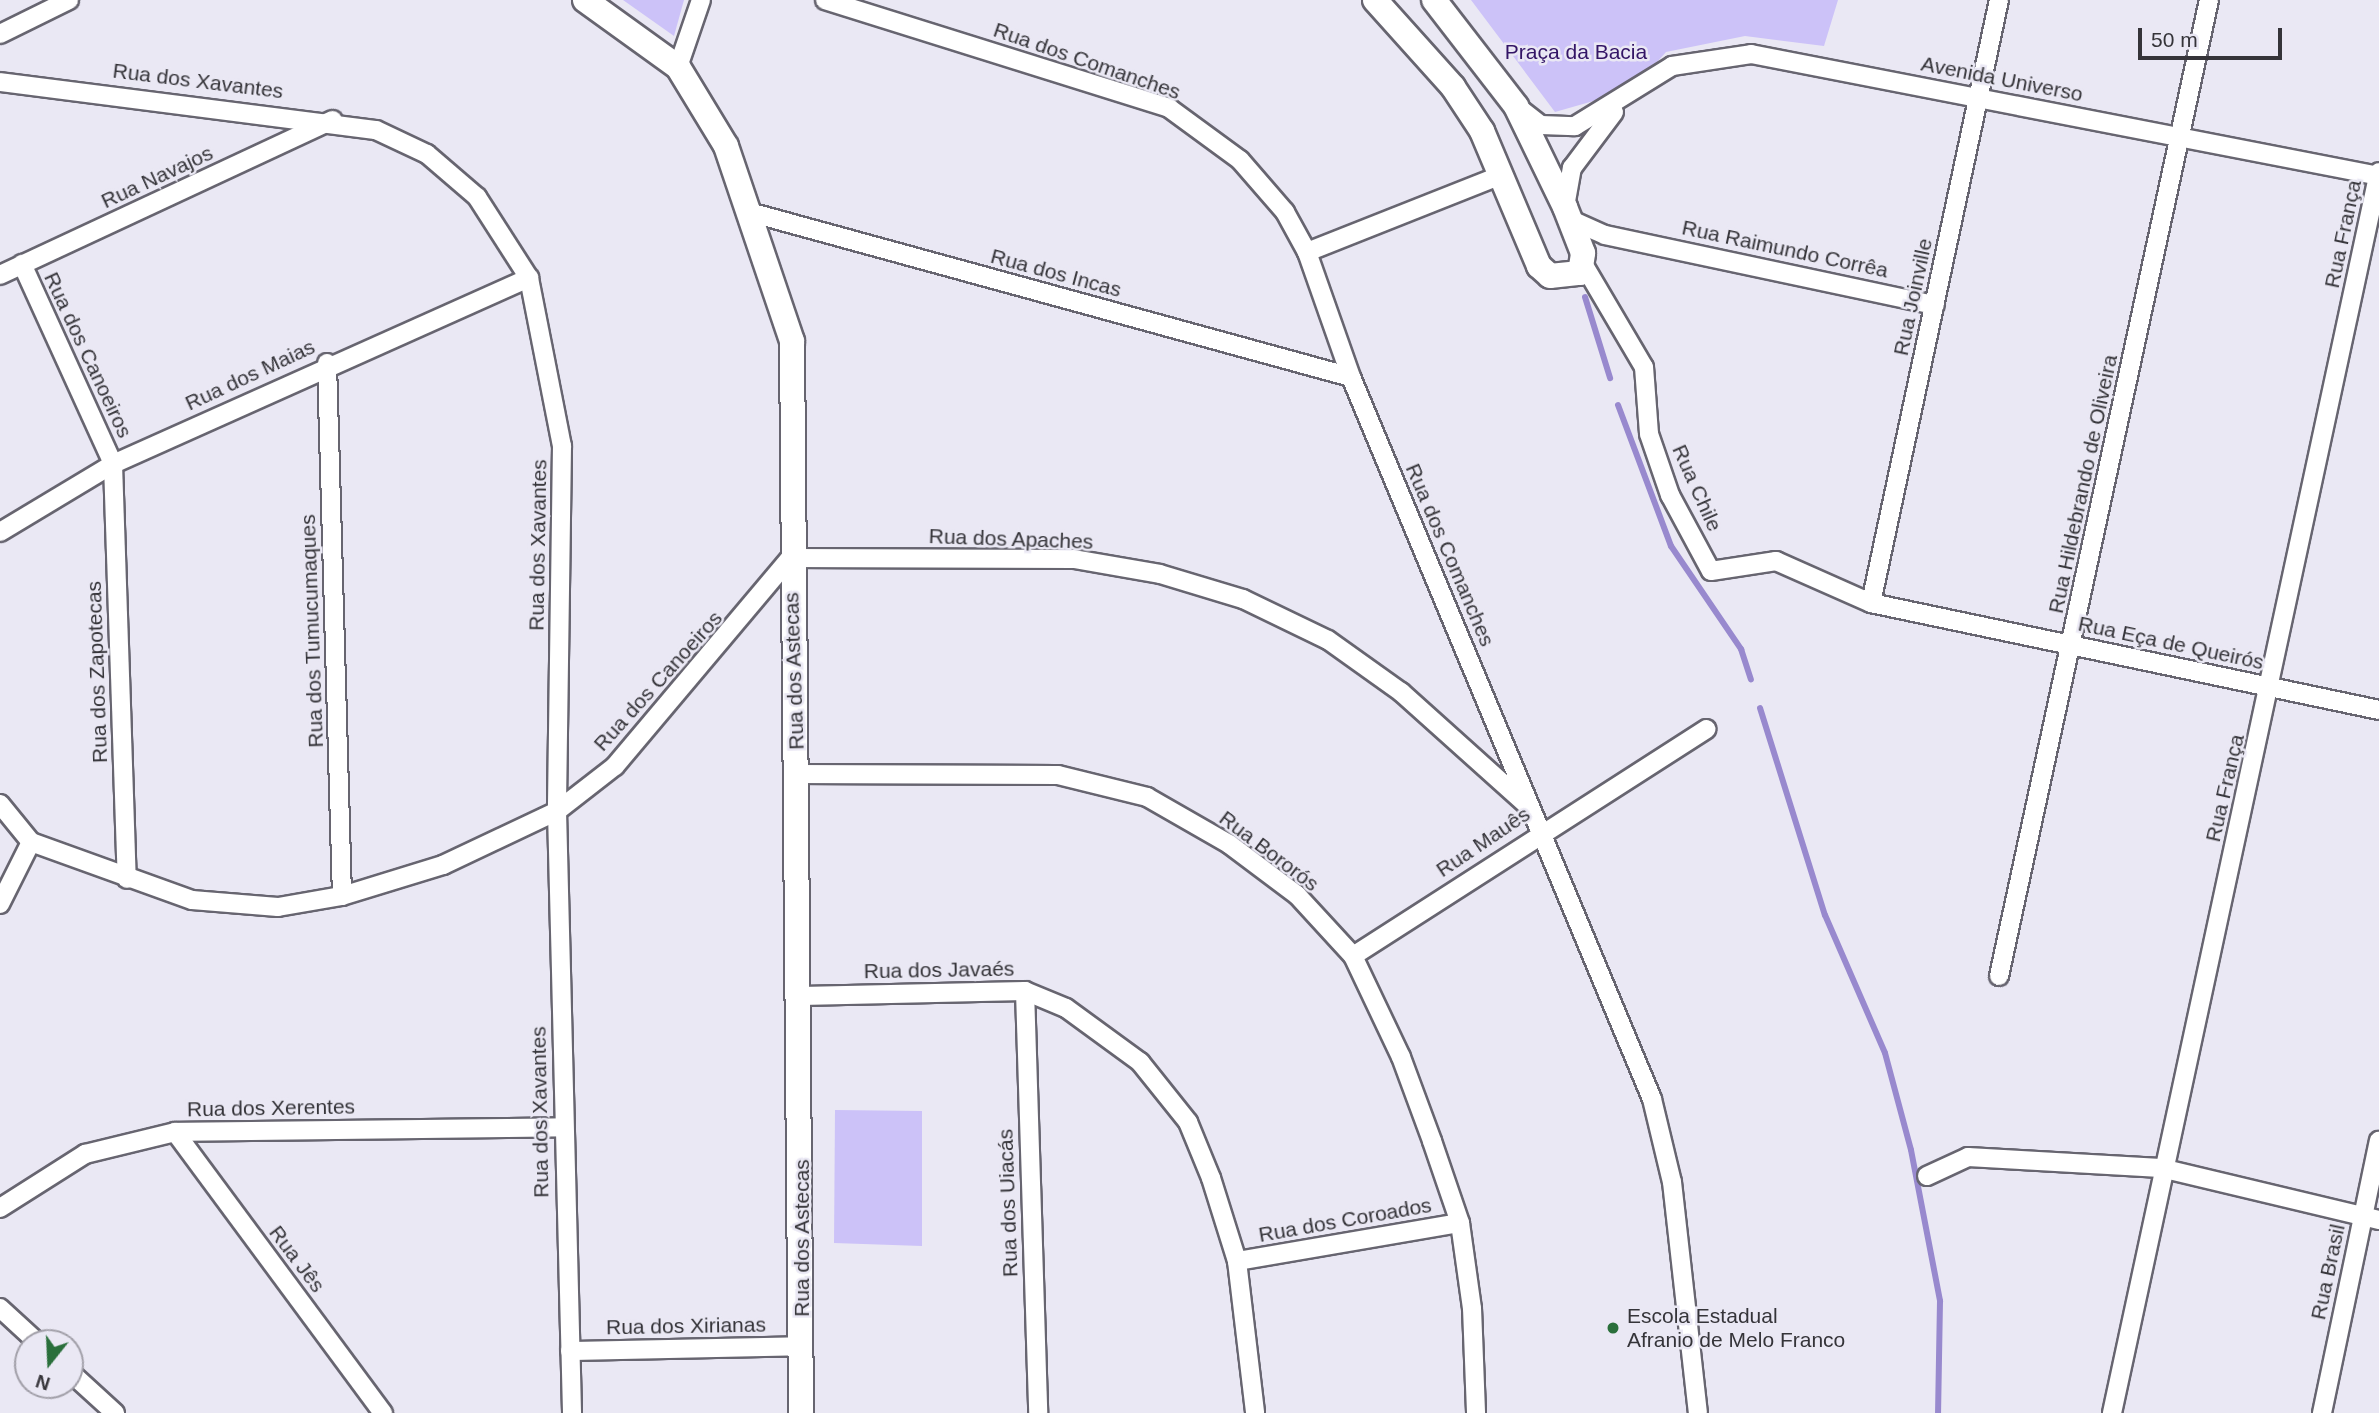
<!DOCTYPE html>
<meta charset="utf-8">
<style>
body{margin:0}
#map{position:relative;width:2379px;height:1413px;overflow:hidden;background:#eae8f4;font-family:Arial,sans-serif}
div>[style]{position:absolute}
.green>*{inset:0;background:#ccc2f8}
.stream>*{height:6px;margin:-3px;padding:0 3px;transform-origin:3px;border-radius:3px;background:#9889ce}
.roads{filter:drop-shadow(2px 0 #676570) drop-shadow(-2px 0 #676570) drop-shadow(0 2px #676570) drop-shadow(0 -2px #676570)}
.street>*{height:18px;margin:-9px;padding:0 9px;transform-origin:9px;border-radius:9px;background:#fff}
.secondary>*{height:24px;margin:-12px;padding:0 12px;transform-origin:12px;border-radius:12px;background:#fff}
.dots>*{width:19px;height:19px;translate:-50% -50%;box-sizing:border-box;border:4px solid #eae8f4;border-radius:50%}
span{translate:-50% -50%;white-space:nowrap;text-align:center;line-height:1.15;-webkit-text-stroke:5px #eae8f4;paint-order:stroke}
.park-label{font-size:21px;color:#331566}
.street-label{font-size:21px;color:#353439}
.poi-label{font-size:21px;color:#353439}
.left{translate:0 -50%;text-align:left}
.north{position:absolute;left:14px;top:1329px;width:70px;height:70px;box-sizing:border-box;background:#eae8f4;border:2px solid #a2a0a9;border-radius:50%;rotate:198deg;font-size:19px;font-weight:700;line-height:28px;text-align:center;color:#353439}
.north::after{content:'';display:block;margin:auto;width:24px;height:32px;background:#2a6f3b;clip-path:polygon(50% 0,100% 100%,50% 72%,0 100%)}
.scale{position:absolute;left:2138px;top:28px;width:144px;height:32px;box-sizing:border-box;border:4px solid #353439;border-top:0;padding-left:9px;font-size:21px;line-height:24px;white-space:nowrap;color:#353439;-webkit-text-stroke:5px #eae8f4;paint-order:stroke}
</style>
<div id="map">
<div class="green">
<div style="clip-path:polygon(623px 0,684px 0,674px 36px)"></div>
<div style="clip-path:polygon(1471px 0,1838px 0,1824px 46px,1745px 36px,1666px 52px,1632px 90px,1555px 112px)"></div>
<div style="clip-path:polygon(835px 1110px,922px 1111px,922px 1246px,834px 1243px)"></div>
</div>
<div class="stream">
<div style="left:1585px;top:297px;width:85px;rotate:72.8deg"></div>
<div style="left:1618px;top:405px;width:151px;rotate:69.4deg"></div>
<div style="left:1671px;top:546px;width:125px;rotate:55.8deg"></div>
<div style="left:1741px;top:649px;width:32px;rotate:72deg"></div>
<div style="left:1760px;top:708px;width:217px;rotate:72.6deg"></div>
<div style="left:1825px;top:915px;width:150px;rotate:66.5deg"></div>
<div style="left:1885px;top:1053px;width:100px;rotate:75deg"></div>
<div style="left:1911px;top:1150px;width:154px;rotate:79.1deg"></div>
<div style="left:1940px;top:1301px;width:112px;rotate:91deg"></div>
</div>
<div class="roads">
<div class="street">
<div style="left:825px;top:0;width:361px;rotate:17.4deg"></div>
<div style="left:1169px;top:108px;width:88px;rotate:36.2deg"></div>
<div style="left:1240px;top:160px;width:69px;rotate:49.1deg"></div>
<div style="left:1285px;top:212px;width:46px;rotate:61.2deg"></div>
<div style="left:1307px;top:252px;width:133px;rotate:70.6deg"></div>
<div style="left:1351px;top:377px;width:782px;rotate:67.37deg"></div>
<div style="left:1652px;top:1099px;width:85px;rotate:76.5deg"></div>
<div style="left:1672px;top:1182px;width:232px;rotate:83.6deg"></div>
<div style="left:0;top:34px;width:77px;rotate:-26.2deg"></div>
<div style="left:678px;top:67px;width:71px;rotate:-71.1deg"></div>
<div style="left:0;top:82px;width:379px;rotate:7.3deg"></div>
<div style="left:376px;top:130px;width:56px;rotate:25.2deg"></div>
<div style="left:427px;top:154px;width:66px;rotate:40.7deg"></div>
<div style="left:477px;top:197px;width:96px;rotate:57.3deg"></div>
<div style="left:529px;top:278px;width:171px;rotate:78.9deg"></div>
<div style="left:562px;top:446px;width:365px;rotate:90.8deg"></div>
<div style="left:557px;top:811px;width:602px;rotate:88.57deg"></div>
<div style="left:1519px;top:108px;width:28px;rotate:38deg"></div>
<div style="left:1541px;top:125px;width:34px;rotate:2deg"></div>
<div style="left:1575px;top:126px;width:114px;rotate:-31.7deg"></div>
<div style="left:1672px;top:66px;width:80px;rotate:-8.6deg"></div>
<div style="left:1751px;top:54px;width:640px;rotate:10.99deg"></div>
<div style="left:1565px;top:207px;width:40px;rotate:-80deg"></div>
<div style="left:1572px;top:168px;width:70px;rotate:-53.1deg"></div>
<div style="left:749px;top:212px;width:624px;rotate:15.33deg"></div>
<div style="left:1569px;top:219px;width:39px;rotate:24deg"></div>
<div style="left:1605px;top:235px;width:337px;rotate:12deg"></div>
<div style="left:1307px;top:252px;width:209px;rotate:-21.6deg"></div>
<div style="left:22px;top:264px;width:220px;rotate:65.5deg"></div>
<div style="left:113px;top:464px;width:415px;rotate:88.1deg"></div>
<div style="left:1585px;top:267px;width:116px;rotate:59.5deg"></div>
<div style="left:1644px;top:367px;width:67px;rotate:85.7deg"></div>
<div style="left:1649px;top:434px;width:65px;rotate:71deg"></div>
<div style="left:1670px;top:495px;width:86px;rotate:61.7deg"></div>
<div style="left:1711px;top:571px;width:66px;rotate:-8.7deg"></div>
<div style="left:1776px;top:561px;width:104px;rotate:23.9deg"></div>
<div style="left:1871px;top:603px;width:519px;rotate:11.89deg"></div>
<div style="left:0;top:275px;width:367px;rotate:-25deg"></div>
<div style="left:327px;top:363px;width:533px;rotate:88.39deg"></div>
<div style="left:0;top:532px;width:132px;rotate:-31deg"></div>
<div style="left:113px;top:464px;width:456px;rotate:-24.1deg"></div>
<div style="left:1871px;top:603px;width:616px;rotate:-78.02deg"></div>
<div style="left:796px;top:774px;width:262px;rotate:0.2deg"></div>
<div style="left:1058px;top:775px;width:92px;rotate:13.9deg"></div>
<div style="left:1147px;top:797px;width:95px;rotate:29.8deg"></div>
<div style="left:1229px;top:844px;width:85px;rotate:36.9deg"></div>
<div style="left:1297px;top:895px;width:83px;rotate:47.4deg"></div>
<div style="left:1353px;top:956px;width:112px;rotate:64.6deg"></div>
<div style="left:1401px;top:1057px;width:90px;rotate:69.7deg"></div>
<div style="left:1432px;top:1141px;width:87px;rotate:71.1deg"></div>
<div style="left:1460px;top:1223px;width:86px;rotate:82deg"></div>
<div style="left:1472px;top:1308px;width:105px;rotate:87.8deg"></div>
<div style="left:0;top:804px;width:49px;rotate:50.8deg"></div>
<div style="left:31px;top:842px;width:171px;rotate:19.8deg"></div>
<div style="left:192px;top:900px;width:86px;rotate:4.7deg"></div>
<div style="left:278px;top:907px;width:65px;rotate:-9.8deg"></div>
<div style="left:342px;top:896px;width:106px;rotate:-17.1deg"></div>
<div style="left:443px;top:865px;width:126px;rotate:-25.3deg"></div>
<div style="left:557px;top:811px;width:73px;rotate:-37.8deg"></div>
<div style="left:615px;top:766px;width:272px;rotate:-49.9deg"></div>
<div style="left:790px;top:558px;width:284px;rotate:0.2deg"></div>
<div style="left:1074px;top:559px;width:87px;rotate:9.9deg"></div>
<div style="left:1160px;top:574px;width:87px;rotate:16.8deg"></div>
<div style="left:1243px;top:599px;width:94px;rotate:25.8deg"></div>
<div style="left:1328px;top:640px;width:90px;rotate:35.5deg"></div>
<div style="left:1401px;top:692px;width:169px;rotate:41.9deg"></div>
<div style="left:0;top:904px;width:69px;rotate:-63.4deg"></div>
<div style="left:1353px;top:956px;width:420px;rotate:-32.7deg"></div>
<div style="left:1999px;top:976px;width:998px;rotate:-77.86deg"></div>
<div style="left:1025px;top:991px;width:422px;rotate:88.2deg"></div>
<div style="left:801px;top:996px;width:224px;rotate:-1.3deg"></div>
<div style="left:1025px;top:991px;width:44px;rotate:22.5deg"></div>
<div style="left:1066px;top:1008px;width:92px;rotate:36.1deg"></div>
<div style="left:1140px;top:1062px;width:77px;rotate:51.3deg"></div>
<div style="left:1188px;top:1122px;width:61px;rotate:67.7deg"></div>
<div style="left:1211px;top:1178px;width:87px;rotate:72.6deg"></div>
<div style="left:1237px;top:1261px;width:153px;rotate:83.2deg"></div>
<div style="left:175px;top:1132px;width:350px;rotate:53.5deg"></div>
<div style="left:1927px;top:1176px;width:45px;rotate:-24.9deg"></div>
<div style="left:1968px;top:1157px;width:193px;rotate:3.3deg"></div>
<div style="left:2161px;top:1168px;width:224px;rotate:13.4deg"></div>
<div style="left:0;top:1208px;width:101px;rotate:-32.4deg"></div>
<div style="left:85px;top:1154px;width:93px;rotate:-13.7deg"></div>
<div style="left:175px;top:1132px;width:387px;rotate:-0.7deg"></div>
<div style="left:1237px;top:1261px;width:226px;rotate:-9.7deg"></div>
<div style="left:0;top:1308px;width:52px;rotate:42.6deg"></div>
<div style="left:570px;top:1351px;width:233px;rotate:-1.2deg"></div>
<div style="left:70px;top:1372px;width:61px;rotate:42.3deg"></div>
<div style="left:2112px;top:1413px;width:1269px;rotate:-77.86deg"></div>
<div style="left:2322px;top:1413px;width:278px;rotate:-78.2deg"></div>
</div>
<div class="secondary">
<div style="left:585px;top:0;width:115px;rotate:35.8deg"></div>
<div style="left:678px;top:67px;width:92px;rotate:58.7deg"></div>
<div style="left:726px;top:146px;width:206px;rotate:71.3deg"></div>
<div style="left:792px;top:341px;width:1072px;rotate:89.52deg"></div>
<div style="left:1375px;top:0;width:117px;rotate:48.1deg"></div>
<div style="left:1453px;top:87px;width:53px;rotate:56.6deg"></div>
<div style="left:1482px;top:131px;width:147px;rotate:67.1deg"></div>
<div style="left:1539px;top:266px;width:15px;rotate:42deg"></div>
<div style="left:1550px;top:276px;width:30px;rotate:-6deg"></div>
<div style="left:1580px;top:273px;width:20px;rotate:-81deg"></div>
<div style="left:1583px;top:253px;width:49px;rotate:-111.4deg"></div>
<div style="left:1565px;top:207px;width:112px;rotate:-115.9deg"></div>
<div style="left:1516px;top:106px;width:134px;rotate:-127.7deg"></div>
</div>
</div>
<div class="dots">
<div style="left:1613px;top:1328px;background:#2a6f3b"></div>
</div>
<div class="park-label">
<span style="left:1576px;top:52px">Praça da Bacia</span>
</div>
<div class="street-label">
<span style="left:1087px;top:61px;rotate:19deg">Rua dos Comanches</span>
<span style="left:2002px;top:79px;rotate:11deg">Avenida Universo</span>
<span style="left:198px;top:81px;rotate:7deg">Rua dos Xavantes</span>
<span style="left:157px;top:177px;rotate:-25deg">Rua Navajos</span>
<span style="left:2343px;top:234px;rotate:-78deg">Rua França</span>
<span style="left:1785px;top:249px;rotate:12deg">Rua Raimundo Corrêa</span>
<span style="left:1056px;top:273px;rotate:15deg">Rua dos Incas</span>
<span style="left:1913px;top:297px;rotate:-78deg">Rua Joinville</span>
<span style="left:88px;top:355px;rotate:65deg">Rua dos Canoeiros</span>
<span style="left:250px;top:375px;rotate:-25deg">Rua dos Maias</span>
<span style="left:2083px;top:484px;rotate:-78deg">Rua Hildebrando de Oliveira</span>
<span style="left:1697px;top:488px;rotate:66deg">Rua Chile</span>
<span style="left:1011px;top:539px;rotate:2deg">Rua dos Apaches</span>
<span style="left:538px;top:545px;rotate:-89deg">Rua dos Xavantes</span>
<span style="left:1450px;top:555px;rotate:67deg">Rua dos Comanches</span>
<span style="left:312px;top:631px;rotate:-92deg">Rua dos Tumucumaques</span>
<span style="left:2171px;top:643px;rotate:12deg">Rua Eça de Queirós</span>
<span style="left:794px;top:671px;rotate:-92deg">Rua dos Astecas</span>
<span style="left:97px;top:672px;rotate:-92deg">Rua dos Zapotecas</span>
<span style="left:658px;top:681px;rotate:-48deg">Rua dos Canoeiros</span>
<span style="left:2225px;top:788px;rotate:-77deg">Rua França</span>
<span style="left:1483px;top:842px;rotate:-34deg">Rua Mauês</span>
<span style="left:1269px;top:851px;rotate:37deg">Rua Bororós</span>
<span style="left:939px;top:970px;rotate:-1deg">Rua dos Javaés</span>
<span style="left:271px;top:1108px;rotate:-1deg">Rua dos Xerentes</span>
<span style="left:540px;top:1112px;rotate:-91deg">Rua dos Xavantes</span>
<span style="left:1008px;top:1203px;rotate:-92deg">Rua dos Uiacás</span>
<span style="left:1345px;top:1220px;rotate:-10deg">Rua dos Coroados</span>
<span style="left:802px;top:1238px;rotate:-90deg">Rua dos Astecas</span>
<span style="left:297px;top:1259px;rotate:53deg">Rua Jês</span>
<span style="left:2328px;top:1272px;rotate:-78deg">Rua Brasil</span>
<span style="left:686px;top:1326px;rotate:-1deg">Rua dos Xirianas</span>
</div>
<div class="poi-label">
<span class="left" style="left:1627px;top:1328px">Escola Estadual<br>Afranio de Melo Franco</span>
</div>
<div class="north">N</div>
<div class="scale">50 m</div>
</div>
